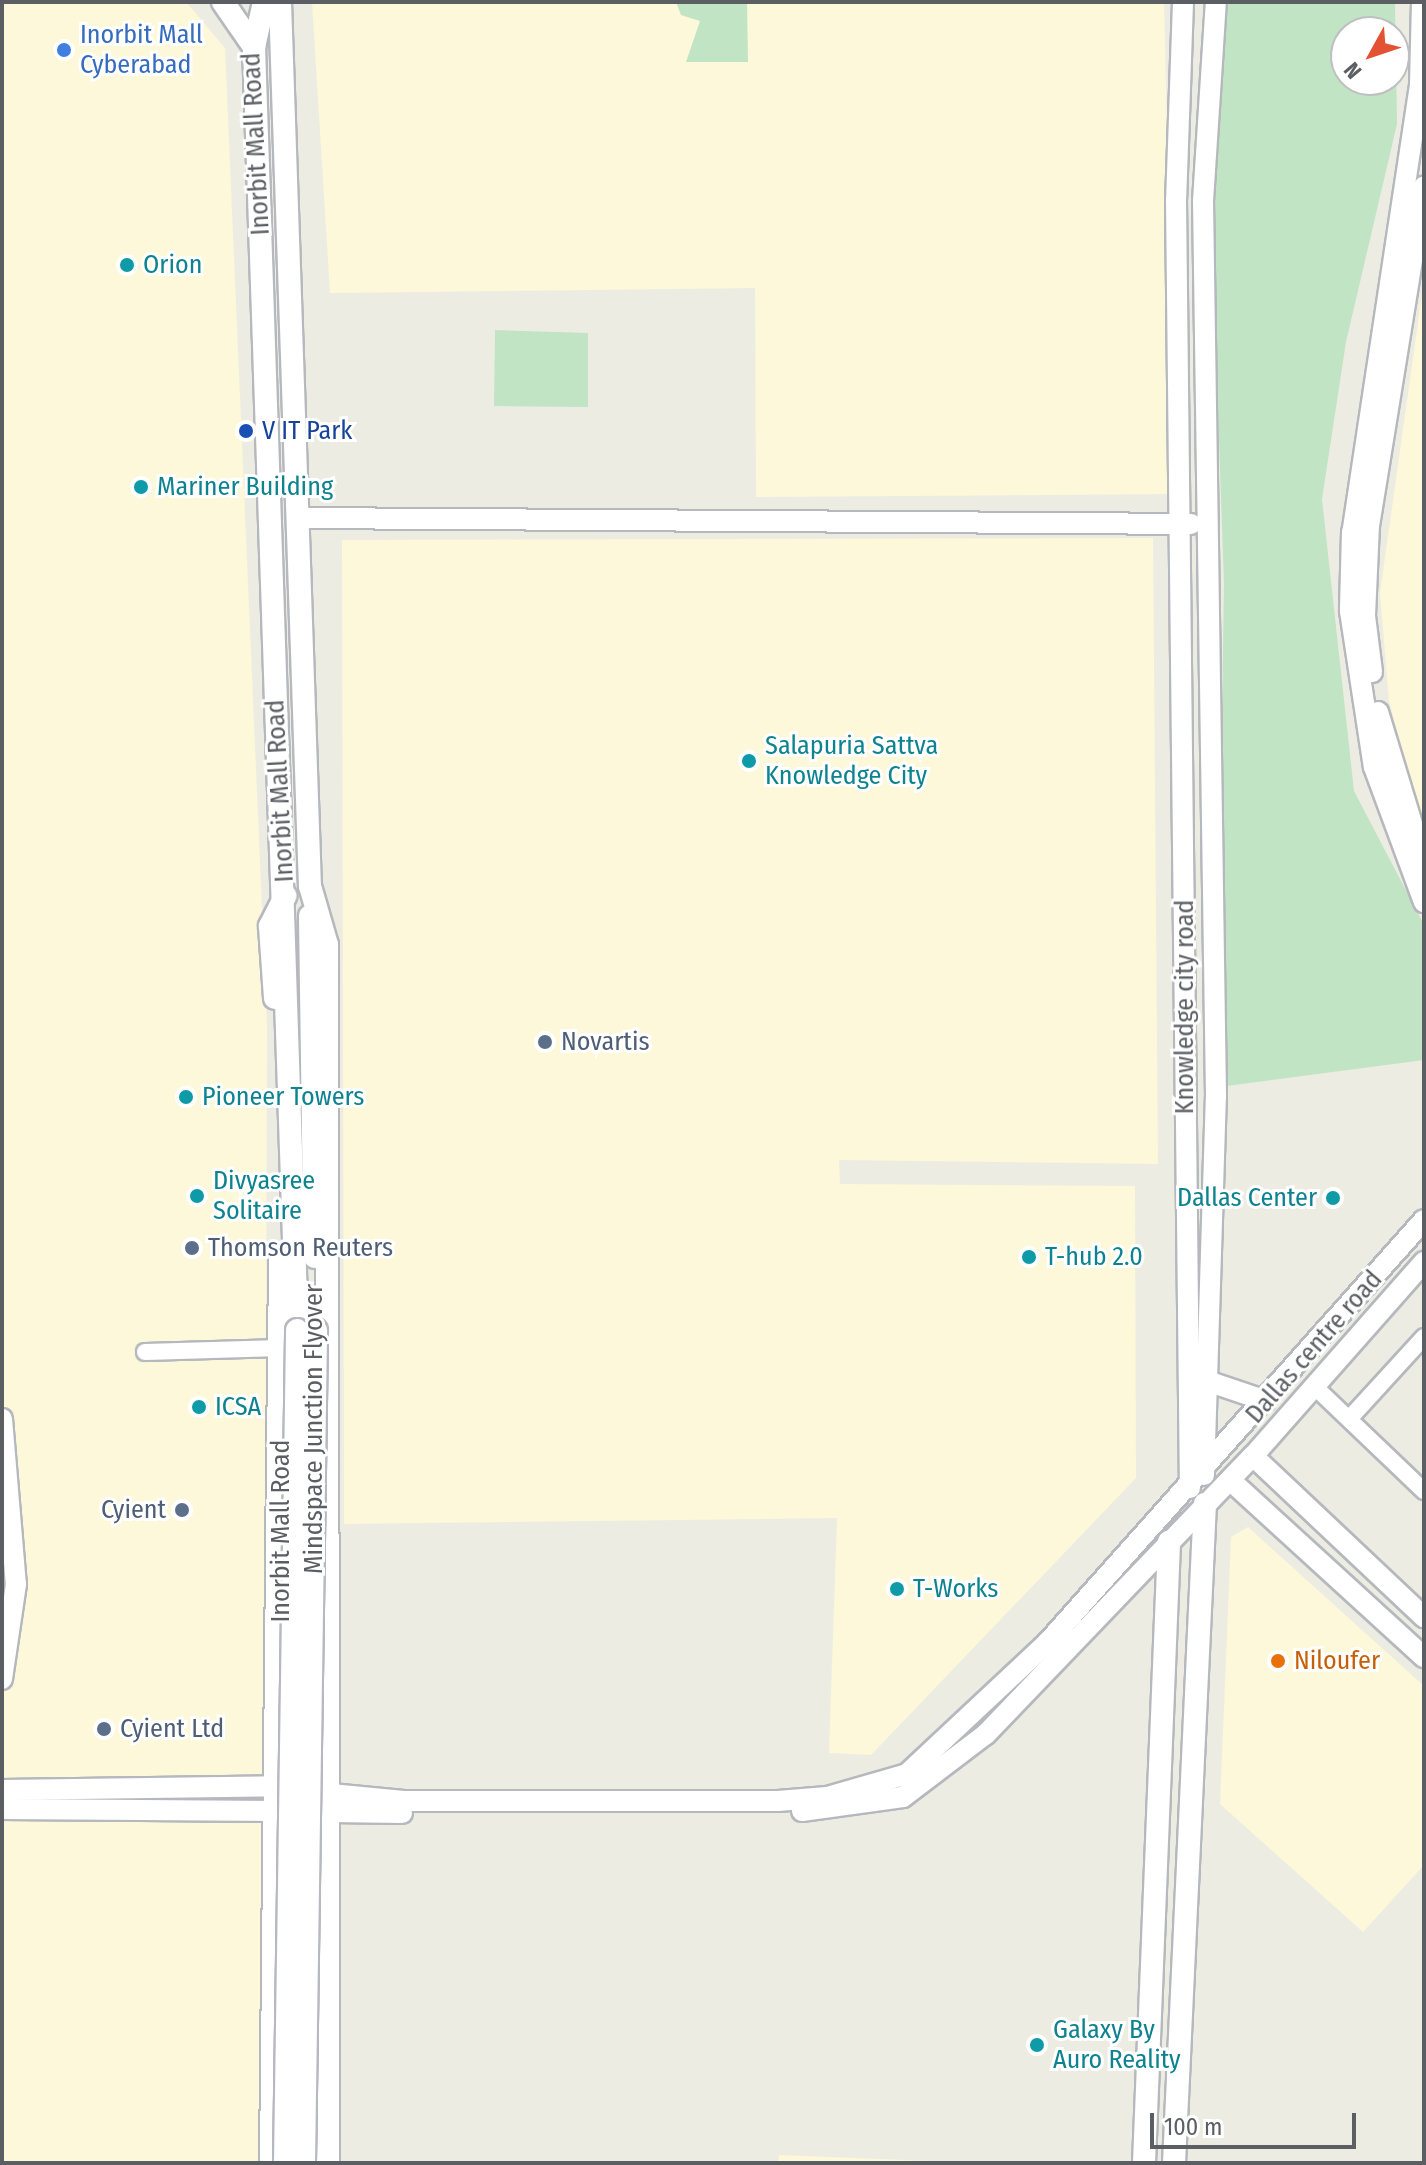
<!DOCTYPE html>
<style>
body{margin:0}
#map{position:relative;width:1426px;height:2165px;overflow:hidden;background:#edece3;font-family:"Fira Sans Condensed",sans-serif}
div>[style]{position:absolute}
.commercial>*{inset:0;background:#fcf8d9}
.green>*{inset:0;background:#c0e4c4}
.roads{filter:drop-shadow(2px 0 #b5b8bd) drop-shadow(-2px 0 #b5b8bd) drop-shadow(0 2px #b5b8bd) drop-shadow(0 -2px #b5b8bd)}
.minor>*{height:16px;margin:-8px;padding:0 8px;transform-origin:8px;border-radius:8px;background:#fff}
.tertiary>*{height:20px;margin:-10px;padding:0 10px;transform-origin:10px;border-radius:10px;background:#fff}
.secondary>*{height:22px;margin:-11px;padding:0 11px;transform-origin:11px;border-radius:11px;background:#fff}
.bridges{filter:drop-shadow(2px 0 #b6b9bf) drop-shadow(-2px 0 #b6b9bf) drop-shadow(0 2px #b6b9bf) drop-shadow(0 -2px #b6b9bf)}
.secondary-bridge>*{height:22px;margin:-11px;padding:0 11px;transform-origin:11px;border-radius:11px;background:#fff}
.dots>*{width:22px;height:22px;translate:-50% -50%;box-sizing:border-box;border:4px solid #fff;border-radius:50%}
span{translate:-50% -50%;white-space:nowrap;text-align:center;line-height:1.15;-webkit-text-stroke:6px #fff;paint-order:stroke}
.shop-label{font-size:26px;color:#366cbe}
.left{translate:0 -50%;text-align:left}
.street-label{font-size:26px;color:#5b5e63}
.culture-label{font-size:26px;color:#0d838f}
.right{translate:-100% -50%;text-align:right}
.transit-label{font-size:26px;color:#164399}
.service-label{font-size:26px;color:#4e5e75}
.food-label{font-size:26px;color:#c56008}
.frame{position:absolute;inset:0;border:4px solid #5b5e63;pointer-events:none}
.north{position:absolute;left:1330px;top:16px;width:80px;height:80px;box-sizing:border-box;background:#fff;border:2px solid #bdbfc1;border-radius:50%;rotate:230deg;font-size:22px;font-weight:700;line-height:32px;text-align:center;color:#5b5e63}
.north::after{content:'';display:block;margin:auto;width:28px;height:36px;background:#e35233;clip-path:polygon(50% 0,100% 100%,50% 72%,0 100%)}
.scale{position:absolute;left:1150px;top:2113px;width:206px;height:36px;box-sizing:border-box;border:4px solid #5b5e63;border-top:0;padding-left:10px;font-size:24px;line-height:28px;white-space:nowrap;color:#5b5e63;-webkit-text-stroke:6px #fff;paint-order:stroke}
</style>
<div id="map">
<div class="commercial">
<div style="clip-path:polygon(2px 2px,186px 2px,225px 48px,267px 1025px,264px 2163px,2px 2163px)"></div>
<div style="clip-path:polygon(312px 2px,1164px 2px,1176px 494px,756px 497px,755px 288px,330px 293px)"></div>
<div style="clip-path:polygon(1424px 280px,1424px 834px,1389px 701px,1380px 593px)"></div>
<div style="clip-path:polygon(1153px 538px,1158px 1164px,839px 1160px,840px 1184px,1135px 1186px,1136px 1478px,871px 1755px,829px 1753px,837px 1518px,344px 1524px,342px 540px)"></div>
<div style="clip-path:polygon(1248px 1527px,1424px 1686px,1424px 1865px,1363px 1932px,1220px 1804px,1231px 1537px)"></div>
<div style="clip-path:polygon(779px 2155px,954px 2162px,954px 2163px,778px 2163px)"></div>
</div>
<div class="green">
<div style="clip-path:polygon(676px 2px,747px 2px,748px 62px,686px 62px,700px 21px,681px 15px)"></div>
<div style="clip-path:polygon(evenodd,1227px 2px,1395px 2px,1397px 124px,1346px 342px,1322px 499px,1354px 791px,1424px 925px,1424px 1060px,1227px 1086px,1219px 919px,1224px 584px,1211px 208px,1227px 2px,1346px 32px,1394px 32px,1394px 80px,1346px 80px,1346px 32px)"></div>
<div style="clip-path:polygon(495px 330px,588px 333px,588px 407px,494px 406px)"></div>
</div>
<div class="roads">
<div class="minor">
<div style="left:145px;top:1352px;width:136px;rotate:-1.7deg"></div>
<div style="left:1314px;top:1386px;width:152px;rotate:43.7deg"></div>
<div style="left:1349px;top:1419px;width:111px;rotate:-47.6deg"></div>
</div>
<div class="tertiary">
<div style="left:1183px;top:2px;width:197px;rotate:92deg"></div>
<div style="left:1176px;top:199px;width:1289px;rotate:89.38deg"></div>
<div style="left:1422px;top:2px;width:83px;rotate:91.4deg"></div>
<div style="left:1420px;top:85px;width:452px;rotate:98.6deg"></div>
<div style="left:1352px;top:532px;width:79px;rotate:91.5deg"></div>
<div style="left:1350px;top:611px;width:158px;rotate:81.3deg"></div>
<div style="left:1374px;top:767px;width:144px;rotate:69.7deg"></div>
<div style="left:298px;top:518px;width:893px;rotate:0.38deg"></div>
<div style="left:1372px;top:672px;width:56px;rotate:-97.1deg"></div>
<div style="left:1365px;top:616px;width:90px;rotate:-87.5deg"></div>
<div style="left:1369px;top:526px;width:344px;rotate:-80.8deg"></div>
<div style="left:1378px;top:712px;width:158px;rotate:73.1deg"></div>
<div style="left:1204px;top:1380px;width:65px;rotate:18.7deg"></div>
<div style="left:2px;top:1419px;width:166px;rotate:85.2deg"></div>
<div style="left:16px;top:1584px;width:96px;rotate:98.4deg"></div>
<div style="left:1253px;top:1456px;width:235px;rotate:43.3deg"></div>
<div style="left:1204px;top:1475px;width:378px;rotate:-88.2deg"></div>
<div style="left:1216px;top:1097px;width:896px;rotate:-90.83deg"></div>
<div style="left:1203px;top:201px;width:199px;rotate:-86.3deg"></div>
<div style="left:1230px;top:1480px;width:263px;rotate:42.4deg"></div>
<div style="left:2px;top:1790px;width:277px;rotate:-0.8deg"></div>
<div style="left:331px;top:1794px;width:73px;rotate:5.5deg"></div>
<div style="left:404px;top:1801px;width:374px"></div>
<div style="left:778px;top:1801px;width:49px;rotate:-4.7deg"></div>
<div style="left:827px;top:1797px;width:83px;rotate:-16deg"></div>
<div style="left:907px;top:1774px;width:193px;rotate:-43.1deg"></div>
<div style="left:1048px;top:1642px;width:565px;rotate:-48.3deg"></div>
<div style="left:2px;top:1809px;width:276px;rotate:0.4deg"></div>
<div style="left:802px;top:1811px;width:102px;rotate:-7.9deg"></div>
<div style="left:903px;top:1797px;width:104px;rotate:-37.2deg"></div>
<div style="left:986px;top:1734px;width:385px;rotate:-46.2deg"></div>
<div style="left:1253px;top:1456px;width:259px;rotate:-48.6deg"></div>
<div style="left:331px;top:1812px;width:71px;rotate:0.8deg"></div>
</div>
<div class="secondary">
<div style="left:223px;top:2px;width:55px;rotate:55.4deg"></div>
<div style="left:254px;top:47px;width:1284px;rotate:88.08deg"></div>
<div style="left:280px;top:2px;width:885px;rotate:88.06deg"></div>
<div style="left:310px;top:886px;width:61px;rotate:73.9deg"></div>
<div style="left:327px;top:945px;width:1218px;rotate:89.95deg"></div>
<div style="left:254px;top:47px;width:46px;rotate:-77.5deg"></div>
<div style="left:310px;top:916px;width:341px;rotate:89.2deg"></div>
<div style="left:275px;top:998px;width:72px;rotate:-94deg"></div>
<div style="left:270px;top:926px;width:34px;rotate:-63deg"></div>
<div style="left:271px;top:2163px;width:903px;rotate:-89.43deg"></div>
<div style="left:1144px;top:2163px;width:622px;rotate:-87.69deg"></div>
<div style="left:1174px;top:2163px;width:660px;rotate:-87.31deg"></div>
</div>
</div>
<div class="bridges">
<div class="secondary-bridge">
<div style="left:285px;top:2163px;width:833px;rotate:-89.17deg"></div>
<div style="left:304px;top:2163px;width:833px;rotate:-89.17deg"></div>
</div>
</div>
<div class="dots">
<div style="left:64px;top:50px;background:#3f7fe0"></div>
<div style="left:127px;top:265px;background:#0f9aa8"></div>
<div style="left:246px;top:431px;background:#1a4fb4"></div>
<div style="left:141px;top:487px;background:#0f9aa8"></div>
<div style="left:749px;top:761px;background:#0f9aa8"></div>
<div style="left:545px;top:1042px;background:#5c6f8a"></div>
<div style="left:186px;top:1097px;background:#0f9aa8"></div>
<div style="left:197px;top:1196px;background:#0f9aa8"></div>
<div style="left:1333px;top:1198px;background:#0f9aa8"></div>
<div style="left:192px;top:1248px;background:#5c6f8a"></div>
<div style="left:1029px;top:1257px;background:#0f9aa8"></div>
<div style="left:199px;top:1407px;background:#0f9aa8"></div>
<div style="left:182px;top:1510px;background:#5c6f8a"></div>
<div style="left:897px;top:1589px;background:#0f9aa8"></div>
<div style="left:1278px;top:1661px;background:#e8710a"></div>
<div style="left:104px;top:1729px;background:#5c6f8a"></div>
<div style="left:1037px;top:2045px;background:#0f9aa8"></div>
</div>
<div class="shop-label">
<span class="left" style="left:80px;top:50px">Inorbit Mall<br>Cyberabad</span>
</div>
<div class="street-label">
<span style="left:256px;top:144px;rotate:-93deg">Inorbit Mall Road</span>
<span style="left:280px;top:791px;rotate:-93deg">Inorbit Mall Road</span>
<span style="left:1185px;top:1007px;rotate:-90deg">Knowledge city road</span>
<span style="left:1314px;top:1347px;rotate:-49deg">Dallas centre road</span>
<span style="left:314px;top:1429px;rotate:-90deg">Mindspace Junction Flyover</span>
<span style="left:281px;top:1531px;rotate:-90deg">Inorbit Mall Road</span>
</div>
<div class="culture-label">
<span class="left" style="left:143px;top:265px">Orion</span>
<span class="left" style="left:157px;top:487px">Mariner Building</span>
<span class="left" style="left:765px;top:761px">Salapuria Sattva<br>Knowledge City</span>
<span class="left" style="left:202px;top:1097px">Pioneer Towers</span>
<span class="left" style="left:213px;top:1196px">Divyasree<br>Solitaire</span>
<span class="right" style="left:1317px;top:1198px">Dallas Center</span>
<span class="left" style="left:1045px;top:1257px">T-hub 2.0</span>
<span class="left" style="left:215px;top:1407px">ICSA</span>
<span class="left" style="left:913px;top:1589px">T-Works</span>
<span class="left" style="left:1053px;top:2045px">Galaxy By<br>Auro Reality</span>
</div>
<div class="transit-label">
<span class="left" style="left:262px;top:431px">V IT Park</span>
</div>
<div class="service-label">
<span class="left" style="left:561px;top:1042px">Novartis</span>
<span class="left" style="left:208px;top:1248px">Thomson Reuters</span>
<span class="right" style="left:166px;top:1510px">Cyient</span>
<span class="left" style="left:120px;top:1729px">Cyient Ltd</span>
</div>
<div class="food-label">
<span class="left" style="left:1294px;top:1661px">Niloufer</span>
</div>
<div class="frame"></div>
<div class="north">N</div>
<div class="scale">100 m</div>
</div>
